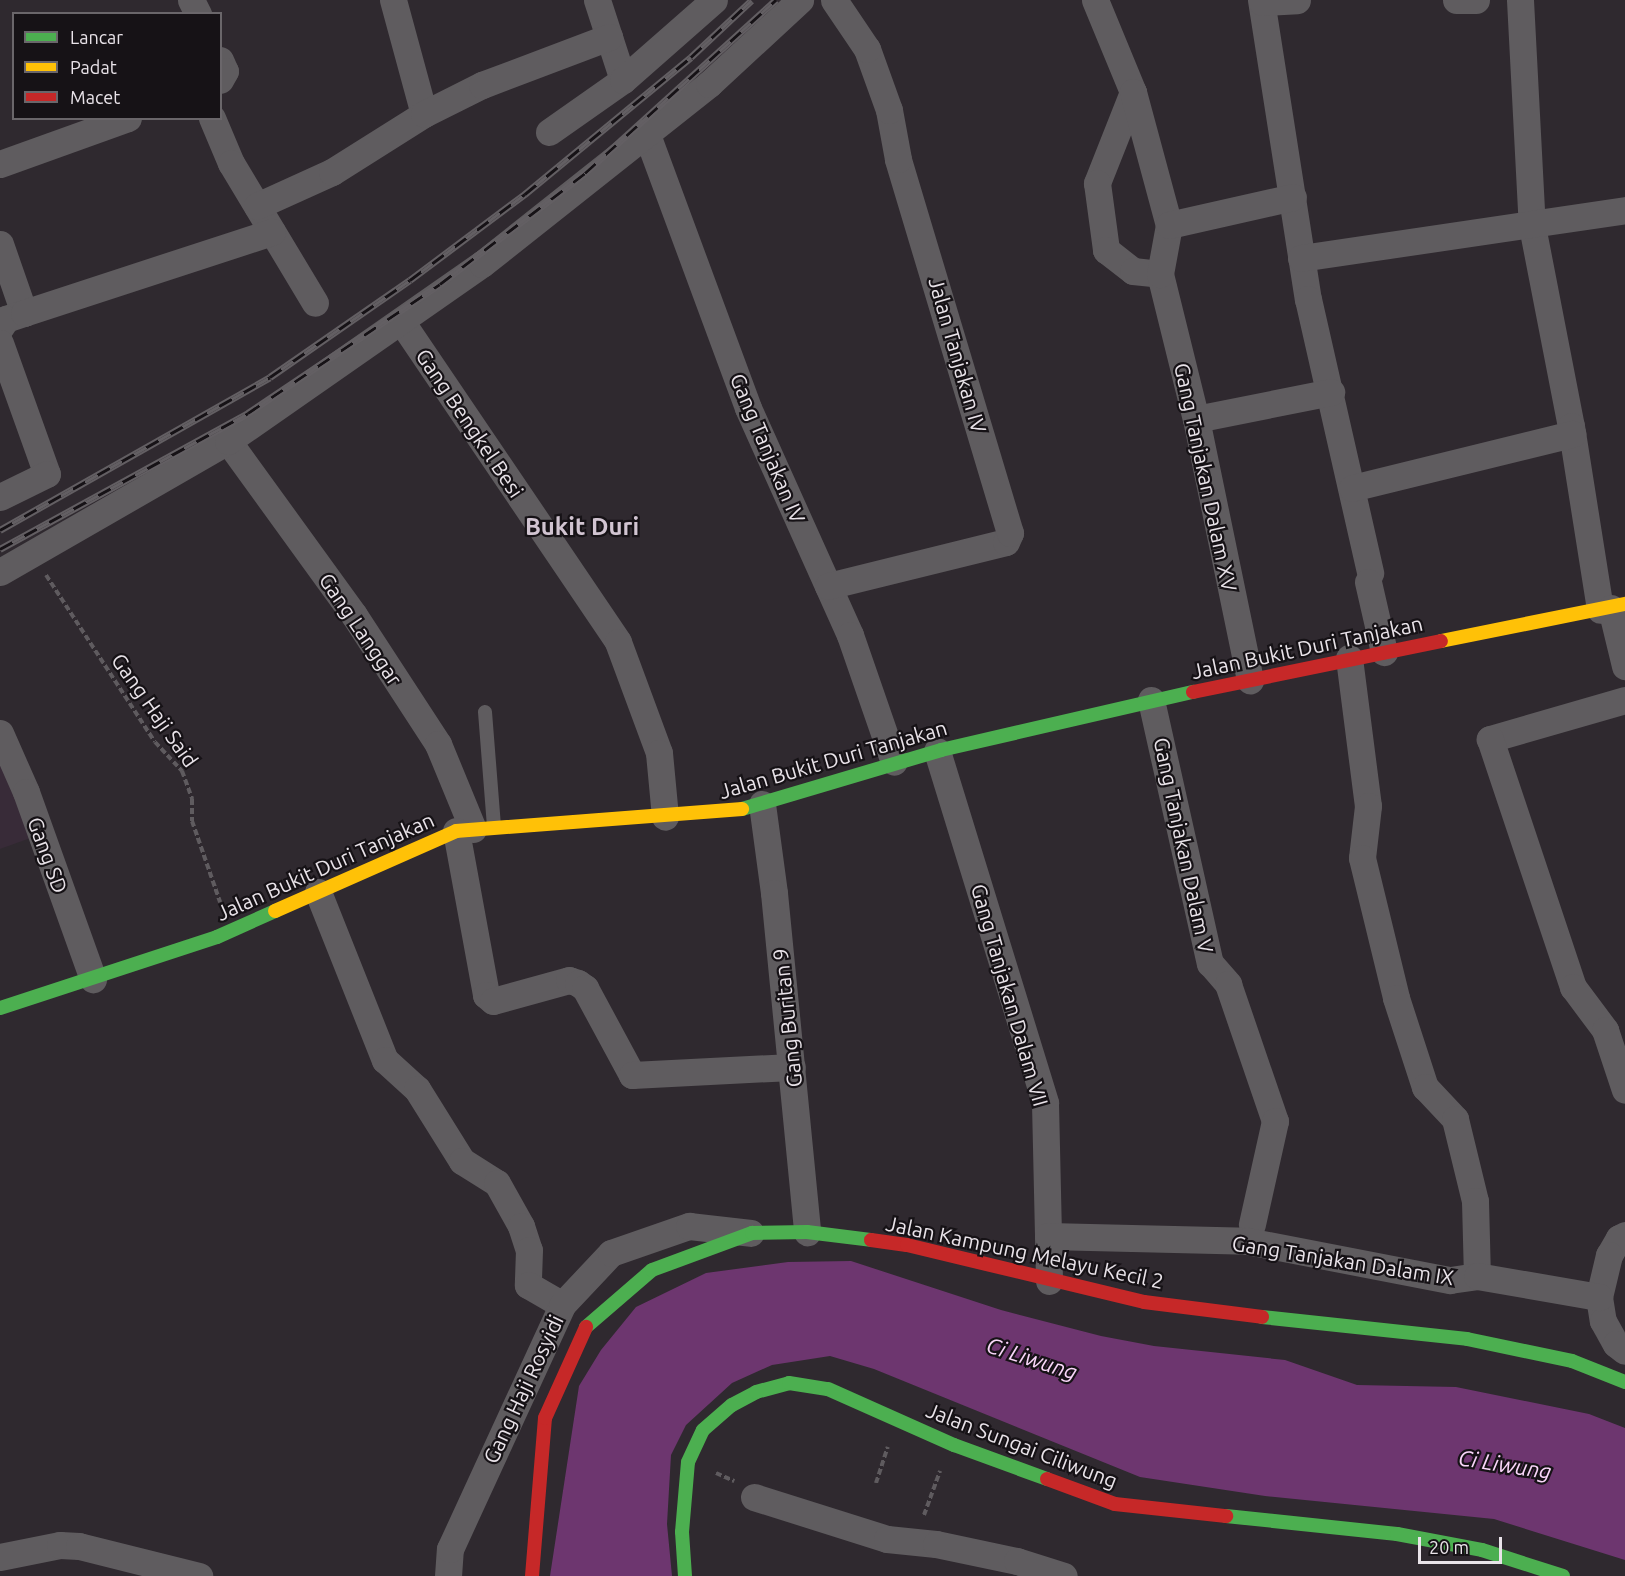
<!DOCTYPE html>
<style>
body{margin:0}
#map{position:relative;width:1625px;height:1576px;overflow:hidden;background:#2f292f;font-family:Ubuntu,sans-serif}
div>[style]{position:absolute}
.built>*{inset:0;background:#382b38}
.water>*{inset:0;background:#6d366f}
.path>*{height:4px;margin-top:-2px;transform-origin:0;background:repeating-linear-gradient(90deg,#5f5b5f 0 6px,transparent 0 9px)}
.lane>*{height:14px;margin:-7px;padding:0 7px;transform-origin:7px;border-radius:7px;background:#5f5c5f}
.street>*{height:27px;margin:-13.5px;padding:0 13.5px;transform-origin:13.5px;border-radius:13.5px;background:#5f5c5f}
.fast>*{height:14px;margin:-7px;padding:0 7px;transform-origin:7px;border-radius:7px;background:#4caf50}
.slow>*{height:14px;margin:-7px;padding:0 7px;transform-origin:7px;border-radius:7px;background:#ffc107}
.jam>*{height:14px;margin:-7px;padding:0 7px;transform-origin:7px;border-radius:7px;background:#c62828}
.rail>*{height:7px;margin-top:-3.5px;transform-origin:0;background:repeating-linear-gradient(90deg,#161216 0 14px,#635f63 0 28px);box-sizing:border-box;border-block:2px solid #635f63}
span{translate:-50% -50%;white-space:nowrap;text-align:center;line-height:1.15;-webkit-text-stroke:4.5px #161216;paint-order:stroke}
.street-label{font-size:21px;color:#e9e3e9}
.water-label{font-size:22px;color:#fad7fa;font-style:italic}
.quarter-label{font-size:24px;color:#d1c4d1;font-weight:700}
.legend{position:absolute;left:12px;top:12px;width:210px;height:108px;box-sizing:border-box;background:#161216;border:2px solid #6a666a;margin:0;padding:8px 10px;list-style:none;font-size:18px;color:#e9e3e9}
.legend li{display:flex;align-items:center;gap:12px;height:30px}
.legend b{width:30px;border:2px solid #6a666a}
.scale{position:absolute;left:1418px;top:1537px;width:84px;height:27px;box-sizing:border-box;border:3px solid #e9e3e9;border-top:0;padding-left:8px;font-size:18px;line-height:21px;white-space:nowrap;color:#e9e3e9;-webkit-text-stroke:4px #161216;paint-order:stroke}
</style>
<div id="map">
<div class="built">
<div style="clip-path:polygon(0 737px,36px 836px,0 849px)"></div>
</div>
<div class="water">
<div style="clip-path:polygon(851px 1261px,1001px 1310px,1101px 1336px,1154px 1346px,1285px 1360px,1357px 1385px,1456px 1387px,1589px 1414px,1625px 1428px,1625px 1560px,1494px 1519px,1265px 1496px,1140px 1477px,874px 1369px,830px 1356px,772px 1365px,732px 1383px,686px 1425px,671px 1455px,667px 1524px,672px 1576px,550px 1576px,579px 1386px,601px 1350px,636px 1307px,706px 1273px,788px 1262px)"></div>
</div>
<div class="path">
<div style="left:46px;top:575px;width:199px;rotate:56.9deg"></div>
<div style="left:155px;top:742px;width:40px;rotate:47deg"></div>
<div style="left:182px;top:771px;width:30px;rotate:70deg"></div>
<div style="left:192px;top:799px;width:22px;rotate:90deg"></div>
<div style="left:192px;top:821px;width:86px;rotate:70.9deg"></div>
<div style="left:716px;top:1473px;width:20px;rotate:24deg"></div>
<div style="left:876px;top:1483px;width:38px;rotate:-72deg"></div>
<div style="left:924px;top:1515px;width:47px;rotate:-70deg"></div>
</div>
<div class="lane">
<div style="left:485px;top:712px;width:115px;rotate:85.5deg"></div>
</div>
<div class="street">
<div style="left:191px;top:0;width:16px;rotate:63deg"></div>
<div style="left:393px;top:0;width:118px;rotate:74.8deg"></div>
<div style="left:597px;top:0;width:84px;rotate:72deg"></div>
<div style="left:1095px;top:0;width:100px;rotate:67.6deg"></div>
<div style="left:1133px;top:92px;width:98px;rotate:111.6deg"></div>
<div style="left:1097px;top:183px;width:68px;rotate:82.3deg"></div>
<div style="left:1106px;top:250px;width:34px;rotate:38deg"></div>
<div style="left:1133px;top:271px;width:27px;rotate:6deg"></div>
<div style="left:1160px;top:274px;width:149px;rotate:76.1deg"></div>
<div style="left:1196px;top:419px;width:267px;rotate:78.3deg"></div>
<div style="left:1261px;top:0;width:303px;rotate:81.1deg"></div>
<div style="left:1308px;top:299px;width:281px;rotate:77.2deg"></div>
<div style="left:1456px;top:0;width:20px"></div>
<div style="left:1520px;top:0;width:226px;rotate:87deg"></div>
<div style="left:1532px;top:226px;width:204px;rotate:79deg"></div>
<div style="left:1571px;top:426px;width:186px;rotate:81deg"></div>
<div style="left:1262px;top:2px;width:35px;rotate:-3deg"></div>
<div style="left:220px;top:60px;width:12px;rotate:66deg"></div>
<div style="left:225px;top:71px;width:10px;rotate:119deg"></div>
<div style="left:1133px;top:92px;width:138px;rotate:74.9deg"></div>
<div style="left:1169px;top:225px;width:50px;rotate:100.4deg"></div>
<div style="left:212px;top:118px;width:49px;rotate:67.1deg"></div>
<div style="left:231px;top:163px;width:163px;rotate:59deg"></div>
<div style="left:549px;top:132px;width:90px;rotate:-35.1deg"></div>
<div style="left:623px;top:80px;width:121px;rotate:-41.3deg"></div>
<div style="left:646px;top:132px;width:294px;rotate:69.7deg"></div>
<div style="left:748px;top:408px;width:249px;rotate:65.8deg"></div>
<div style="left:850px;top:635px;width:134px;rotate:70.9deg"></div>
<div style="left:0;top:164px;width:136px;rotate:-19.8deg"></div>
<div style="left:257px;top:206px;width:82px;rotate:-24.4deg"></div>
<div style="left:332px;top:172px;width:109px;rotate:-32.2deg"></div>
<div style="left:424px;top:114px;width:65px;rotate:-26.6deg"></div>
<div style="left:482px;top:85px;width:136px;rotate:-20.7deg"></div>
<div style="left:1169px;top:225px;width:127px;rotate:-12.7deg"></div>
<div style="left:0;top:244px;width:73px;rotate:70.8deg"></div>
<div style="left:24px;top:313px;width:19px;rotate:162deg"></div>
<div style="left:6px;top:319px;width:11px;rotate:124deg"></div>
<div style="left:1301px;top:258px;width:328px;rotate:-8.4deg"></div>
<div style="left:24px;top:313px;width:261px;rotate:-18.1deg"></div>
<div style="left:401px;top:321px;width:387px;rotate:55.9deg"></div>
<div style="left:618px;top:642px;width:118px;rotate:69.7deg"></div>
<div style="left:659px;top:753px;width:64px;rotate:84.6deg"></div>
<div style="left:0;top:343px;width:139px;rotate:70.3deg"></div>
<div style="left:47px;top:474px;width:52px;rotate:153.9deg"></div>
<div style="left:1196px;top:419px;width:138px;rotate:-11.3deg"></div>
<div style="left:228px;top:441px;width:215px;rotate:54.1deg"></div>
<div style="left:354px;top:615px;width:154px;rotate:56.9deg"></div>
<div style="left:438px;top:744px;width:92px;rotate:67.6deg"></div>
<div style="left:1352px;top:488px;width:227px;rotate:-13.8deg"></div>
<div style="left:0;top:572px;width:263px;rotate:-29.9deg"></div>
<div style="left:228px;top:441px;width:310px;rotate:-34.9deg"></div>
<div style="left:482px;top:264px;width:290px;rotate:-38.4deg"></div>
<div style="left:709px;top:84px;width:124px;rotate:-42.7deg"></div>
<div style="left:1368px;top:582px;width:72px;rotate:77.1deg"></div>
<div style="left:828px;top:586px;width:183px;rotate:-13.9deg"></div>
<div style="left:1006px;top:542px;width:10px;rotate:-66deg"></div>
<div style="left:1010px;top:533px;width:390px;rotate:-106.7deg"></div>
<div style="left:898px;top:159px;width:50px;rotate:-100.4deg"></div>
<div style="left:889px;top:110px;width:65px;rotate:-109.8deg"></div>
<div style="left:867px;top:49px;width:59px;rotate:-124deg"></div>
<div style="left:1611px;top:608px;width:60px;rotate:76.4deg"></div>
<div style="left:1349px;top:658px;width:149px;rotate:82.7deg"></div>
<div style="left:1368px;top:806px;width:52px;rotate:96.6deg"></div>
<div style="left:1362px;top:858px;width:144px;rotate:76.3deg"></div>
<div style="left:1396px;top:998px;width:94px;rotate:72deg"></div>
<div style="left:1425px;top:1087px;width:44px;rotate:46.8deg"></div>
<div style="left:1455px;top:1119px;width:84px;rotate:76.3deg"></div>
<div style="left:1475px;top:1201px;width:75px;rotate:88.5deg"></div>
<div style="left:1151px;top:700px;width:270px;rotate:77.4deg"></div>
<div style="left:1210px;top:963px;width:28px;rotate:49deg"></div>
<div style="left:1228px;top:984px;width:145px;rotate:71.1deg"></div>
<div style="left:1275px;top:1121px;width:106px;rotate:102.6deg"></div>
<div style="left:1625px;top:700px;width:141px;rotate:163.9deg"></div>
<div style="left:1490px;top:739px;width:262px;rotate:71.5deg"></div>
<div style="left:1573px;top:987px;width:54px;rotate:53.3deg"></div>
<div style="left:1605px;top:1030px;width:63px;rotate:71.6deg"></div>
<div style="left:0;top:733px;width:64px;rotate:66.2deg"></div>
<div style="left:26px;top:792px;width:199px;rotate:70.3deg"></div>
<div style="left:937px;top:751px;width:368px;rotate:72.9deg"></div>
<div style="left:1045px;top:1103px;width:178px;rotate:88.7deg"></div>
<div style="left:762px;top:804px;width:90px;rotate:82.3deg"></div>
<div style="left:774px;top:893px;width:341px;rotate:84.4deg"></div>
<div style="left:456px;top:831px;width:167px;rotate:79.6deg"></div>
<div style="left:486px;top:995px;width:9px;rotate:41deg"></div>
<div style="left:493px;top:1001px;width:79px;rotate:-15.4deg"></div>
<div style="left:569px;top:980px;width:9px;rotate:18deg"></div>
<div style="left:578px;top:983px;width:9px;rotate:36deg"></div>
<div style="left:585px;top:988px;width:99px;rotate:61.6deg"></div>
<div style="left:632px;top:1075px;width:160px;rotate:-2.9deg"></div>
<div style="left:318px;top:892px;width:181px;rotate:68.3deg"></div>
<div style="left:385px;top:1060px;width:43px;rotate:42.2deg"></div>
<div style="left:417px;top:1089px;width:85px;rotate:58deg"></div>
<div style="left:462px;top:1161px;width:41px;rotate:32.2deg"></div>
<div style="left:497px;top:1183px;width:49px;rotate:60.8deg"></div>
<div style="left:521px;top:1226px;width:25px;rotate:72deg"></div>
<div style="left:529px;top:1250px;width:35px;rotate:92deg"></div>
<div style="left:528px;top:1285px;width:39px;rotate:30deg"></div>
<div style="left:1625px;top:1235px;width:7px;rotate:153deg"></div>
<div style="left:1619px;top:1238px;width:20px;rotate:120deg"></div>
<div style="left:1609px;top:1255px;width:43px;rotate:103.4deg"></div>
<div style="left:1599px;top:1297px;width:24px;rotate:81deg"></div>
<div style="left:1603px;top:1321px;width:26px;rotate:61deg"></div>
<div style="left:1616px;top:1344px;width:11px;rotate:38deg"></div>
<div style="left:1048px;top:1236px;width:199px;rotate:1.4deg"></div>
<div style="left:1247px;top:1241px;width:207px;rotate:10.9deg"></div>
<div style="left:1450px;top:1280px;width:27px;rotate:-8deg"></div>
<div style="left:1477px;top:1276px;width:124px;rotate:9.8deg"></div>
<div style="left:754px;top:1497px;width:139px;rotate:17.5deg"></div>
<div style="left:887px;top:1539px;width:49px;rotate:5.8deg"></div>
<div style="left:936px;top:1544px;width:83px;rotate:11.9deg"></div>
<div style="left:1017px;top:1561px;width:49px;rotate:17.7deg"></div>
<div style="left:0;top:1557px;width:61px;rotate:-11.3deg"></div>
<div style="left:60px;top:1545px;width:19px;rotate:3deg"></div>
<div style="left:79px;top:1546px;width:124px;rotate:14deg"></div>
<div style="left:448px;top:1576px;width:27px;rotate:-86deg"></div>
<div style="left:450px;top:1549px;width:268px;rotate:-65.3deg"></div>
<div style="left:562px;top:1305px;width:71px;rotate:-46.7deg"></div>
<div style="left:611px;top:1253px;width:83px;rotate:-19.1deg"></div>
<div style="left:689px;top:1226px;width:62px;rotate:6.4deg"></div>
</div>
<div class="fast">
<div style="left:742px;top:809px;width:208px;rotate:-16.5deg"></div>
<div style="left:941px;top:750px;width:259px;rotate:-13deg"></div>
<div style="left:0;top:1008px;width:228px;rotate:-18.1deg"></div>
<div style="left:217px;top:937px;width:64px;rotate:-24.1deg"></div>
<div style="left:1262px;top:1317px;width:206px;rotate:6.1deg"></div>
<div style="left:1467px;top:1339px;width:107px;rotate:11.8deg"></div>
<div style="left:1572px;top:1361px;width:57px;rotate:21.6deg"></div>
<div style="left:586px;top:1327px;width:87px;rotate:-40.8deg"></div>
<div style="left:652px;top:1270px;width:107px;rotate:-20.3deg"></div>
<div style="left:752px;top:1233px;width:55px;rotate:-1deg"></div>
<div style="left:807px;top:1232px;width:64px;rotate:7.1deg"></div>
<div style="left:1226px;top:1516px;width:172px;rotate:6deg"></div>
<div style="left:1397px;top:1534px;width:86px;rotate:10.7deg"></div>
<div style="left:1482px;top:1550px;width:85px;rotate:17.8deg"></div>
<div style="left:685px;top:1576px;width:44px;rotate:-93.9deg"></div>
<div style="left:682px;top:1532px;width:70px;rotate:-85.1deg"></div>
<div style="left:688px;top:1462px;width:35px;rotate:-65deg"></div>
<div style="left:703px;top:1430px;width:38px;rotate:-41deg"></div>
<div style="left:732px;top:1405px;width:27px;rotate:-28deg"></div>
<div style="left:756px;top:1392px;width:34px;rotate:-15deg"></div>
<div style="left:789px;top:1383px;width:39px;rotate:9deg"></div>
<div style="left:828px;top:1389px;width:138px;rotate:24deg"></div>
<div style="left:954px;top:1445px;width:99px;rotate:20.1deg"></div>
</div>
<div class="slow">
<div style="left:1441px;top:641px;width:188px;rotate:-11.4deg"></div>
<div style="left:275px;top:911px;width:198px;rotate:-23.8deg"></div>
<div style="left:456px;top:831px;width:287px;rotate:-4.4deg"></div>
</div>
<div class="jam">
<div style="left:1193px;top:692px;width:253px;rotate:-11.6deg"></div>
<div style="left:871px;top:1240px;width:36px;rotate:8deg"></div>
<div style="left:907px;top:1245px;width:244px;rotate:13.5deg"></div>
<div style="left:1144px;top:1302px;width:119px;rotate:7.2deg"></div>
<div style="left:1047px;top:1479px;width:72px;rotate:20.2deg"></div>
<div style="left:1115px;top:1504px;width:112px;rotate:6.2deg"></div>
<div style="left:532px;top:1576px;width:159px;rotate:-85.3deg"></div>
<div style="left:545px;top:1418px;width:100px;rotate:-65.7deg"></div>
</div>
<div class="rail">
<div style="left:0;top:530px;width:310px;rotate:-29.5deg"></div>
<div style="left:270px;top:377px;width:170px;rotate:-34.7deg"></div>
<div style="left:410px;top:280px;width:144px;rotate:-36.8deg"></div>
<div style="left:525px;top:194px;width:215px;rotate:-39.5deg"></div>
<div style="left:691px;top:57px;width:83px;rotate:-43.1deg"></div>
<div style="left:0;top:549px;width:283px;rotate:-28.7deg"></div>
<div style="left:248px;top:413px;width:231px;rotate:-33.9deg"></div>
<div style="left:440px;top:284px;width:183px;rotate:-37.4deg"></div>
<div style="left:585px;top:173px;width:258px;rotate:-42.2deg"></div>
</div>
<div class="street-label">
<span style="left:958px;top:355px;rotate:74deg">Jalan Tanjakan IV</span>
<span style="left:470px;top:423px;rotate:56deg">Gang Bengkel Besi</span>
<span style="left:768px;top:448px;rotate:67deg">Gang Tanjakan IV</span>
<span style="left:1206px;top:477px;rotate:78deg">Gang Tanjakan Dalam XV</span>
<span style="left:361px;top:629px;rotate:56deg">Gang Langgar</span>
<span style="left:1307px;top:647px;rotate:-12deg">Jalan Bukit Duri Tanjakan</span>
<span style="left:155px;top:710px;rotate:55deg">Gang Haji Said</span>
<span style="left:833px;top:759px;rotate:-16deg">Jalan Bukit Duri Tanjakan</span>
<span style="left:1184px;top:845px;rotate:78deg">Gang Tanjakan Dalam V</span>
<span style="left:48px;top:855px;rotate:70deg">Gang SD</span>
<span style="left:325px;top:866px;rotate:-24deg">Jalan Bukit Duri Tanjakan</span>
<span style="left:1010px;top:995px;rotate:74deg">Gang Tanjakan Dalam VII</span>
<span style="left:787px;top:1018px;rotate:-96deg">Gang Buritan 9</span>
<span style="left:1025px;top:1252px;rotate:12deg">Jalan Kampung Melayu Kecil 2</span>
<span style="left:1343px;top:1260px;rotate:9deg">Gang Tanjakan Dalam IX</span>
<span style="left:523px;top:1389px;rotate:-65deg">Gang Haji Rosyidi</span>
<span style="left:1022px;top:1445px;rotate:21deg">Jalan Sungai Ciliwung</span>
</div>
<div class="water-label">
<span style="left:1032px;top:1358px;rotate:18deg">Ci Liwung</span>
<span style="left:1505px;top:1464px;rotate:9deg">Ci Liwung</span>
</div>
<div class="quarter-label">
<span style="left:582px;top:527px">Bukit Duri</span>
</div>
<ul class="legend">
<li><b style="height:8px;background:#4caf50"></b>Lancar</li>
<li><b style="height:8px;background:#ffc107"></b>Padat</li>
<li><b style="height:8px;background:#c62828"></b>Macet</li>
</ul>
<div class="scale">20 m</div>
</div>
